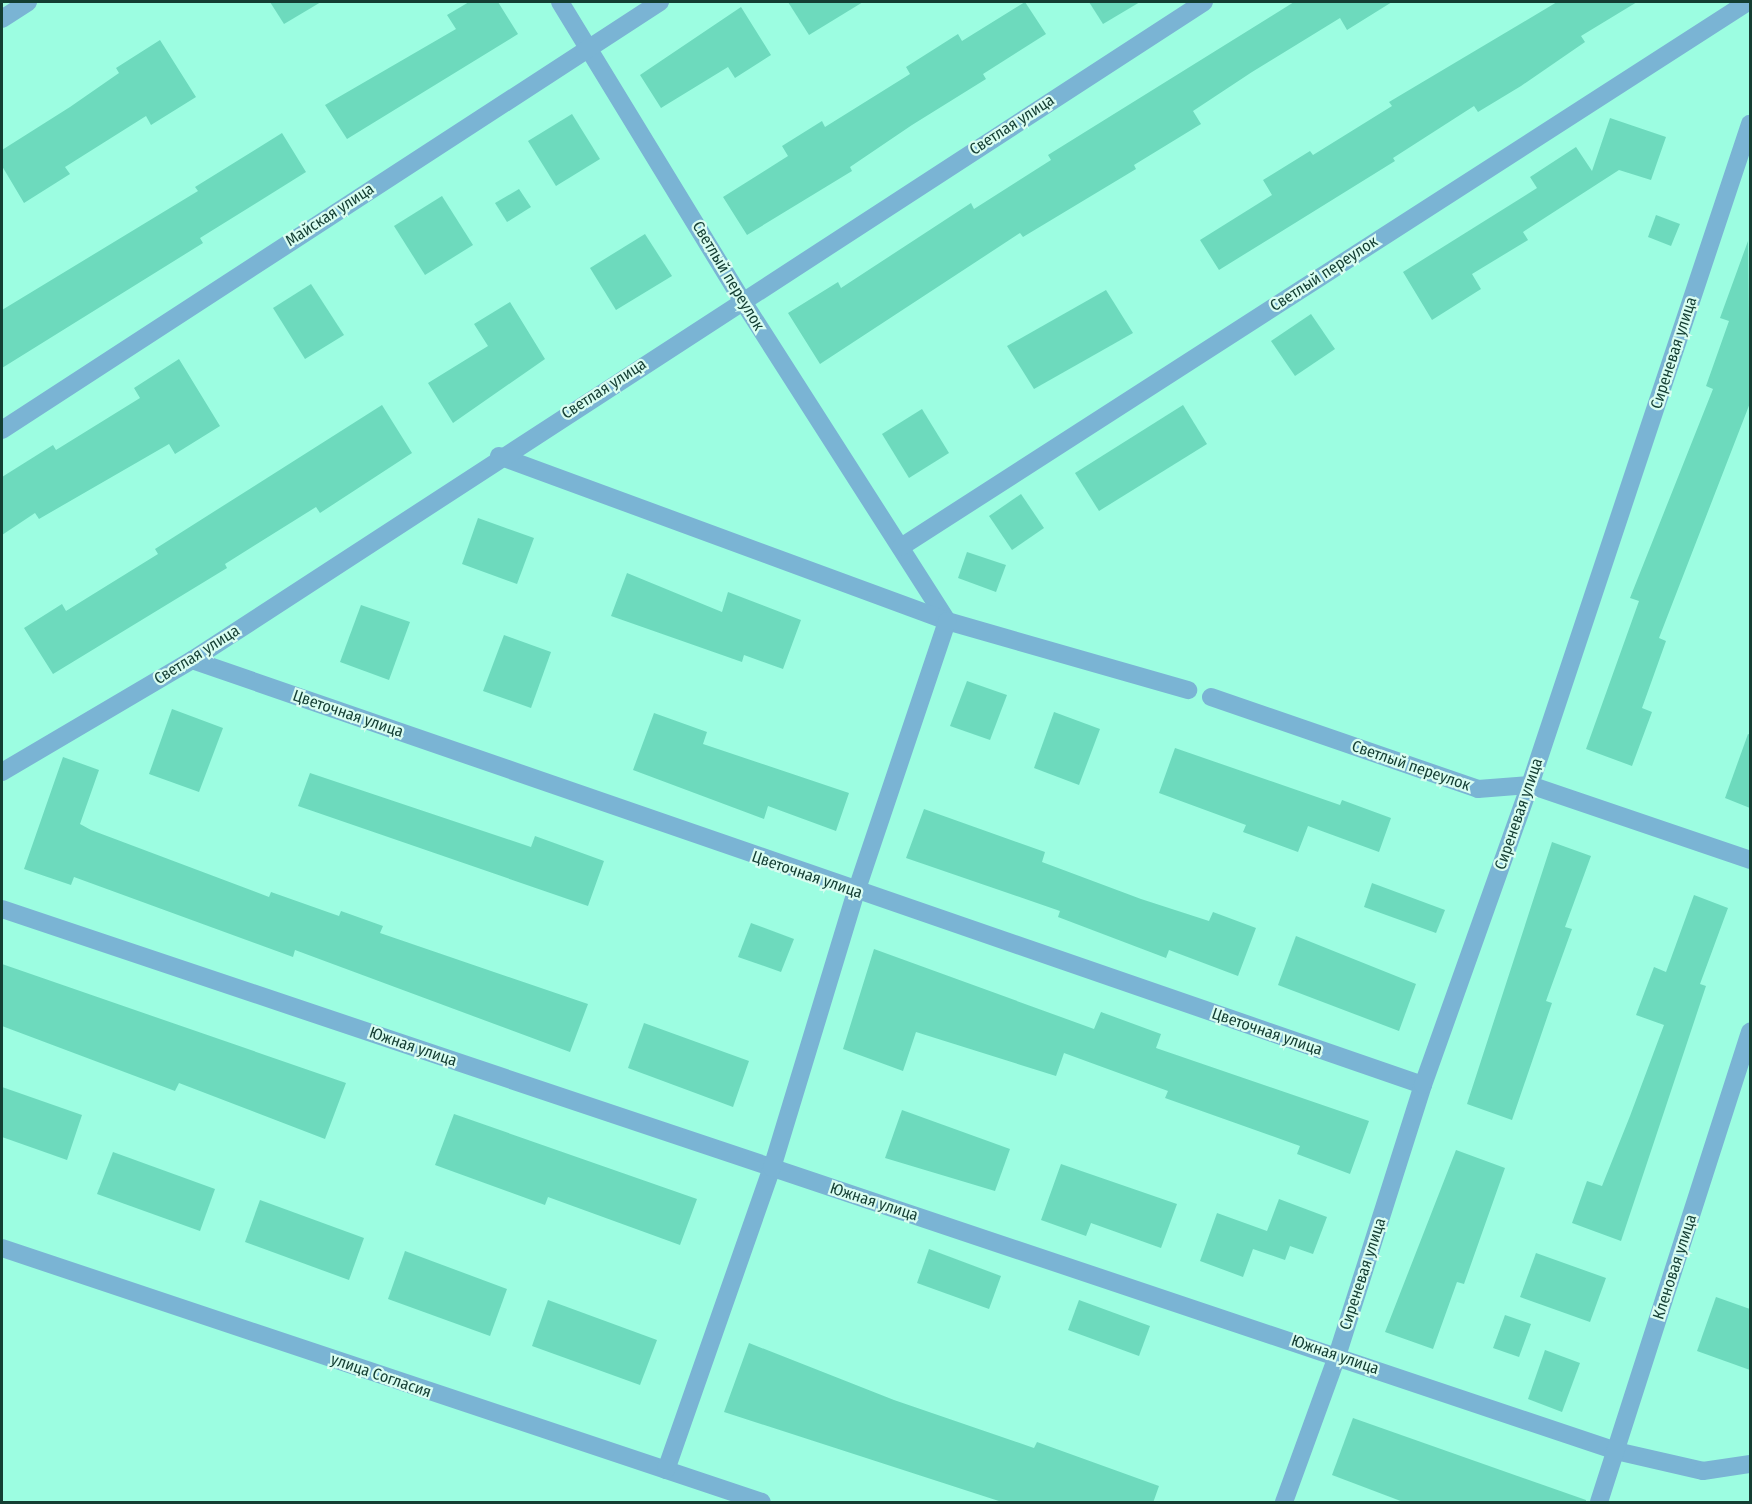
<!DOCTYPE html>
<meta charset="utf-8">
<style>
body{margin:0}
#map{position:relative;width:1752px;height:1504px;overflow:hidden;background:#9cfde1;font-family:"Fira Sans Condensed",sans-serif}
div>[style]{position:absolute}
.building>*{inset:0;background:#6ddabd}
.minor>*{height:18px;margin:-9px;padding:0 9px;transform-origin:9px;border-radius:9px;background:#7ab4d4}
span{translate:-50% -50%;white-space:nowrap;text-align:center;line-height:1.15;-webkit-text-stroke:4.5px #d9fdf1;paint-order:stroke}
.street-label{font-size:16px;color:#143e33}
.frame{position:absolute;inset:0;border:3px solid #143e33;pointer-events:none}
</style>
<div id="map">
<div class="building">
<div style="clip-path:polygon(270px 2px,321px 2px,284px 24px)"></div>
<div style="clip-path:polygon(469px 2px,498px 2px,518px 34px,347px 139px,325px 105px,456px 29px,447px 15px)"></div>
<div style="clip-path:polygon(788px 2px,863px 2px,809px 35px)"></div>
<div style="clip-path:polygon(1025px 2px,1046px 34px,983px 74px,986px 79px,912px 125px,850px 167px,852px 171px,747px 235px,723px 197px,788px 156px,782px 146px,822px 121px,825px 127px,910px 74px,906px 67px,958px 34px,962px 41px)"></div>
<div style="clip-path:polygon(1089px 2px,1140px 2px,1103px 24px)"></div>
<div style="clip-path:polygon(1294px 2px,1392px 2px,1347px 30px,1340px 18px,1252px 72px,1193px 111px,1201px 124px,1134px 165px,1136px 169px,1023px 237px,1020px 233px,820px 364px,788px 313px,838px 282px,841px 288px,971px 203px,974px 209px,1051px 160px,1048px 155px)"></div>
<div style="clip-path:polygon(1557px 2px,1637px 2px,1581px 36px,1585px 42px,1521px 86px,1478px 112px,1474px 106px,1393px 158px,1395px 161px,1219px 270px,1200px 240px,1272px 195px,1263px 180px,1310px 151px,1313px 155px,1392px 106px,1389px 102px)"></div>
<div style="clip-path:polygon(741px 7px,771px 55px,735px 78px,728px 67px,661px 108px,640px 75px)"></div>
<div style="clip-path:polygon(160px 40px,196px 97px,151px 125px,146px 116px,65px 167px,70px 174px,24px 203px,2px 166px,2px 150px,70px 107px,119px 73px,116px 68px)"></div>
<div style="clip-path:polygon(572px 114px,600px 159px,556px 186px,528px 141px)"></div>
<div style="clip-path:polygon(1610px 118px,1666px 137px,1651px 180px,1619px 170px,1523px 232px,1528px 240px,1472px 274px,1481px 289px,1432px 320px,1403px 272px,1537px 188px,1530px 177px,1576px 147px,1592px 171px)"></div>
<div style="clip-path:polygon(282px 133px,306px 172px,200px 238px,203px 243px,2px 368px,2px 310px,198px 191px,195px 187px)"></div>
<div style="clip-path:polygon(519px 189px,531px 207px,507px 222px,495px 203px)"></div>
<div style="clip-path:polygon(442px 196px,473px 245px,425px 275px,394px 226px)"></div>
<div style="clip-path:polygon(1656px 215px,1680px 224px,1671px 246px,1648px 237px)"></div>
<div style="clip-path:polygon(645px 234px,672px 276px,616px 310px,590px 268px)"></div>
<div style="clip-path:polygon(1748px 241px,1750px 403px,1659px 638px,1666px 641px,1642px 708px,1652px 712px,1632px 766px,1586px 749px,1639px 601px,1630px 598px,1713px 389px,1706px 386px,1729px 321px,1720px 318px)"></div>
<div style="clip-path:polygon(311px 284px,344px 335px,305px 359px,273px 308px)"></div>
<div style="clip-path:polygon(1106px 290px,1133px 333px,1034px 389px,1007px 346px)"></div>
<div style="clip-path:polygon(510px 302px,545px 359px,453px 423px,428px 383px,488px 346px,474px 324px)"></div>
<div style="clip-path:polygon(1311px 314px,1335px 349px,1295px 376px,1271px 341px)"></div>
<div style="clip-path:polygon(179px 359px,220px 426px,175px 454px,169px 444px,39px 519px,35px 513px,2px 535px,2px 477px,53px 445px,56px 450px,140px 398px,134px 388px)"></div>
<div style="clip-path:polygon(382px 405px,412px 453px,320px 513px,316px 507px,225px 564px,227px 568px,53px 674px,24px 628px,62px 604px,66px 611px,158px 554px,155px 549px)"></div>
<div style="clip-path:polygon(1183px 405px,1207px 444px,1099px 511px,1075px 473px)"></div>
<div style="clip-path:polygon(922px 409px,949px 453px,909px 478px,882px 434px)"></div>
<div style="clip-path:polygon(1021px 494px,1044px 528px,1012px 550px,989px 516px)"></div>
<div style="clip-path:polygon(478px 518px,534px 538px,517px 584px,462px 564px)"></div>
<div style="clip-path:polygon(967px 552px,1006px 565px,996px 592px,958px 578px)"></div>
<div style="clip-path:polygon(627px 573px,722px 612px,728px 592px,801px 620px,783px 669px,744px 655px,742px 662px,611px 616px)"></div>
<div style="clip-path:polygon(361px 605px,410px 622px,389px 680px,340px 662px)"></div>
<div style="clip-path:polygon(504px 635px,551px 652px,531px 708px,483px 691px)"></div>
<div style="clip-path:polygon(967px 681px,1007px 695px,990px 740px,950px 726px)"></div>
<div style="clip-path:polygon(172px 709px,223px 728px,199px 792px,149px 774px)"></div>
<div style="clip-path:polygon(1054px 712px,1100px 729px,1079px 785px,1034px 768px)"></div>
<div style="clip-path:polygon(654px 713px,707px 732px,703px 744px,849px 793px,836px 831px,768px 806px,764px 819px,633px 770px)"></div>
<div style="clip-path:polygon(1748px 734px,1750px 735px,1750px 808px,1725px 798px)"></div>
<div style="clip-path:polygon(1175px 748px,1340px 805px,1342px 800px,1391px 818px,1379px 852px,1308px 826px,1298px 852px,1243px 832px,1246px 825px,1159px 793px)"></div>
<div style="clip-path:polygon(63px 757px,99px 770px,80px 824px,91px 830px,269px 897px,271px 892px,339px 916px,341px 911px,383px 926px,380px 933px,588px 1004px,570px 1052px,295px 950px,293px 957px,74px 877px,71px 885px,24px 869px)"></div>
<div style="clip-path:polygon(310px 773px,531px 847px,535px 836px,604px 861px,588px 906px,298px 806px)"></div>
<div style="clip-path:polygon(924px 809px,1045px 852px,1042px 862px,1141px 899px,1209px 921px,1213px 912px,1256px 928px,1238px 976px,1169px 950px,1166px 958px,1058px 917px,1060px 911px,906px 858px)"></div>
<div style="clip-path:polygon(1552px 842px,1591px 856px,1565px 927px,1572px 929px,1546px 1001px,1552px 1003px,1512px 1120px,1467px 1104px)"></div>
<div style="clip-path:polygon(1372px 883px,1445px 910px,1436px 933px,1364px 907px)"></div>
<div style="clip-path:polygon(1694px 895px,1728px 908px,1700px 984px,1706px 986px,1621px 1241px,1572px 1223px,1587px 1181px,1602px 1186px,1630px 1116px,1664px 1025px,1636px 1015px,1654px 967px,1666px 972px)"></div>
<div style="clip-path:polygon(751px 923px,794px 939px,781px 972px,738px 957px)"></div>
<div style="clip-path:polygon(1296px 936px,1416px 984px,1399px 1031px,1278px 985px)"></div>
<div style="clip-path:polygon(874px 949px,1094px 1029px,1101px 1012px,1161px 1034px,1156px 1048px,1369px 1121px,1350px 1174px,1297px 1154px,1300px 1146px,1165px 1098px,1168px 1091px,1064px 1053px,1056px 1076px,916px 1032px,903px 1071px,843px 1049px)"></div>
<div style="clip-path:polygon(2px 964px,346px 1083px,325px 1139px,179px 1083px,175px 1091px,2px 1026px)"></div>
<div style="clip-path:polygon(644px 1023px,749px 1061px,733px 1107px,628px 1068px)"></div>
<div style="clip-path:polygon(2px 1087px,82px 1115px,67px 1160px,2px 1137px)"></div>
<div style="clip-path:polygon(902px 1110px,1010px 1149px,995px 1191px,885px 1158px)"></div>
<div style="clip-path:polygon(454px 1114px,697px 1199px,680px 1245px,548px 1197px,545px 1205px,435px 1165px)"></div>
<div style="clip-path:polygon(1456px 1150px,1505px 1168px,1464px 1284px,1457px 1282px,1433px 1349px,1385px 1332px)"></div>
<div style="clip-path:polygon(113px 1152px,215px 1189px,200px 1231px,97px 1194px)"></div>
<div style="clip-path:polygon(1061px 1164px,1177px 1204px,1161px 1248px,1091px 1223px,1086px 1236px,1041px 1220px)"></div>
<div style="clip-path:polygon(1279px 1199px,1327px 1217px,1313px 1254px,1290px 1246px,1285px 1260px,1253px 1249px,1243px 1277px,1200px 1261px,1217px 1213px,1267px 1231px)"></div>
<div style="clip-path:polygon(260px 1200px,364px 1238px,349px 1280px,245px 1242px)"></div>
<div style="clip-path:polygon(929px 1249px,1001px 1276px,989px 1309px,917px 1283px)"></div>
<div style="clip-path:polygon(405px 1251px,507px 1289px,490px 1336px,388px 1299px)"></div>
<div style="clip-path:polygon(1536px 1253px,1606px 1278px,1590px 1322px,1520px 1297px)"></div>
<div style="clip-path:polygon(1716px 1297px,1750px 1309px,1750px 1370px,1697px 1351px)"></div>
<div style="clip-path:polygon(548px 1300px,657px 1340px,640px 1385px,532px 1346px)"></div>
<div style="clip-path:polygon(1079px 1300px,1150px 1326px,1139px 1356px,1068px 1330px)"></div>
<div style="clip-path:polygon(1505px 1315px,1531px 1324px,1519px 1357px,1493px 1348px)"></div>
<div style="clip-path:polygon(749px 1343px,894px 1400px,1034px 1448px,1037px 1442px,1159px 1486px,1153px 1503px,1005px 1503px,724px 1412px)"></div>
<div style="clip-path:polygon(1545px 1350px,1580px 1363px,1562px 1412px,1528px 1399px)"></div>
<div style="clip-path:polygon(1353px 1418px,1586px 1500px,1586px 1503px,1406px 1503px,1332px 1475px)"></div>
</div>
<div class="minor">
<div style="left:560px;top:2px;width:349px;rotate:58.6deg"></div>
<div style="left:742px;top:300px;width:381px;rotate:57.4deg"></div>
<div style="left:2px;top:19px;width:31px;rotate:-33deg"></div>
<div style="left:2px;top:430px;width:785px;rotate:-33.04deg"></div>
<div style="left:499px;top:456px;width:477px;rotate:20.2deg"></div>
<div style="left:947px;top:621px;width:251px;rotate:16deg"></div>
<div style="left:901px;top:547px;width:1007px;rotate:-32.76deg"></div>
<div style="left:192px;top:660px;width:1302px;rotate:19.05deg"></div>
<div style="left:1211px;top:697px;width:282px;rotate:19deg"></div>
<div style="left:1478px;top:789px;width:52px;rotate:-4.4deg"></div>
<div style="left:1530px;top:785px;width:232px;rotate:18.8deg"></div>
<div style="left:2px;top:772px;width:221px;rotate:-30.5deg"></div>
<div style="left:192px;top:660px;width:1207px;rotate:-33.03deg"></div>
<div style="left:2px;top:909px;width:1703px;rotate:18.56deg"></div>
<div style="left:1616px;top:1451px;width:89px;rotate:12.9deg"></div>
<div style="left:1703px;top:1471px;width:48px;rotate:-8.5deg"></div>
<div style="left:2px;top:1248px;width:801px;rotate:18.48deg"></div>
<div style="left:666px;top:1470px;width:320px;rotate:-70.7deg"></div>
<div style="left:772px;top:1168px;width:288px;rotate:-73.1deg"></div>
<div style="left:856px;top:892px;width:286px;rotate:-71.4deg"></div>
<div style="left:1284px;top:1502px;width:155px;rotate:-70deg"></div>
<div style="left:1337px;top:1356px;width:284px;rotate:-72.4deg"></div>
<div style="left:1423px;top:1085px;width:319px;rotate:-70.4deg"></div>
<div style="left:1530px;top:785px;width:697px;rotate:-71.59deg"></div>
<div style="left:1599px;top:1502px;width:494px;rotate:-72.2deg"></div>
</div>
<div class="street-label">
<span style="left:1012px;top:125px;rotate:-33deg">Светлая улица</span>
<span style="left:330px;top:215px;rotate:-33deg">Майская улица</span>
<span style="left:1324px;top:274px;rotate:-33deg">Светлый переулок</span>
<span style="left:728px;top:276px;rotate:59deg">Светлый переулок</span>
<span style="left:1674px;top:353px;rotate:-72deg">Сиреневая улица</span>
<span style="left:604px;top:389px;rotate:-33deg">Светлая улица</span>
<span style="left:197px;top:655px;rotate:-32deg">Светлая улица</span>
<span style="left:348px;top:714px;rotate:19deg">Цветочная улица</span>
<span style="left:1411px;top:766px;rotate:19deg">Светлый переулок</span>
<span style="left:1519px;top:814px;rotate:-71deg">Сиреневая улица</span>
<span style="left:807px;top:875px;rotate:19deg">Цветочная улица</span>
<span style="left:1267px;top:1032px;rotate:19deg">Цветочная улица</span>
<span style="left:413px;top:1047px;rotate:19deg">Южная улица</span>
<span style="left:874px;top:1202px;rotate:18deg">Южная улица</span>
<span style="left:1675px;top:1267px;rotate:-72deg">Кленовая улица</span>
<span style="left:1363px;top:1274px;rotate:-72deg">Сиреневая улица</span>
<span style="left:1335px;top:1355px;rotate:19deg">Южная улица</span>
<span style="left:381px;top:1376px;rotate:19deg">улица Согласия</span>
</div>
<div class="frame"></div>
</div>
